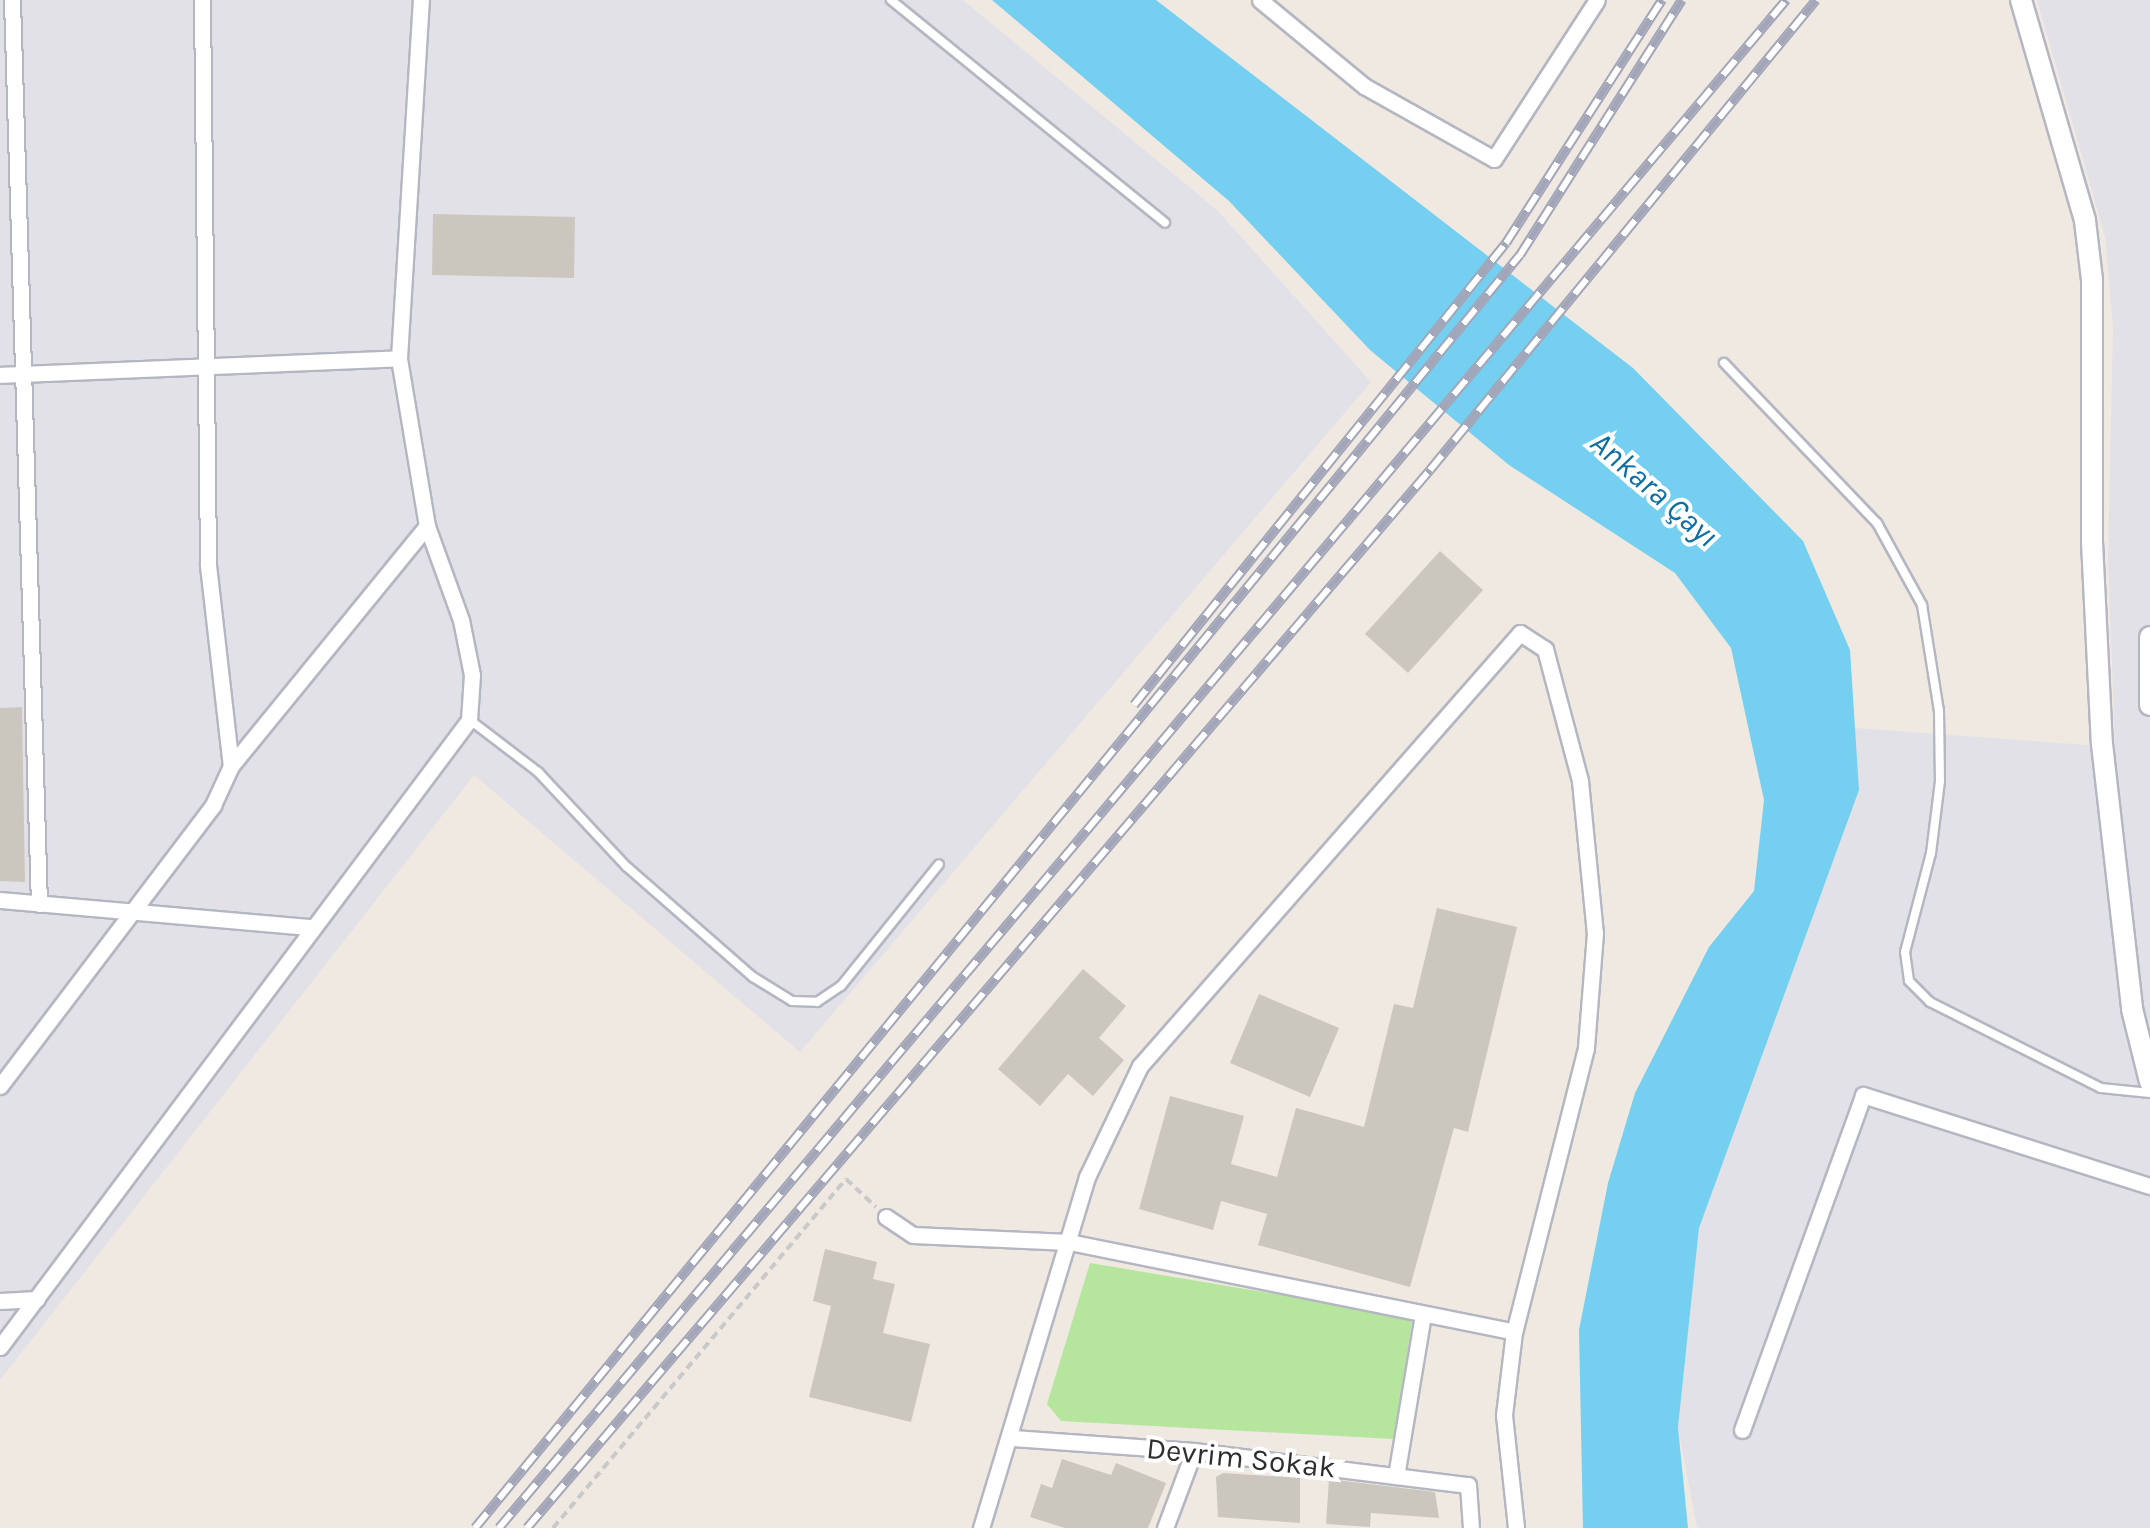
<!DOCTYPE html>
<meta charset="utf-8">
<style>
body{margin:0}
#map{position:relative;width:2150px;height:1528px;overflow:hidden;background:#efe9e1;font-family:Karla,sans-serif}
div>[style]{position:absolute}
.industrial>*{inset:0;background:#e3e1e8}
.green>*{inset:0;background:#b6e59e}
.water>*{inset:0;background:#75cff0}
.building>*{inset:0;background:#cbc7bf}
.path>*{height:4px;margin-top:-2px;transform-origin:0;background:repeating-linear-gradient(90deg,#c9c9c9 0 8px,transparent 0 13px)}
.roads{filter:drop-shadow(2px 0 #b4b7c1) drop-shadow(-2px 0 #b4b7c1) drop-shadow(0 2px #b4b7c1) drop-shadow(0 -2px #b4b7c1)}
.service>*{height:8px;margin:-4px;padding:0 4px;transform-origin:4px;border-radius:4px;background:#fff}
.minor>*{height:15px;margin:-7.5px;padding:0 7.5px;transform-origin:7.5px;border-radius:7.5px;background:#fff}
.tertiary>*{height:20px;margin:-10px;padding:0 10px;transform-origin:10px;border-radius:10px;background:#fff}
.rail>*{height:10px;margin-top:-5px;transform-origin:0;background:repeating-linear-gradient(90deg,#fff 0 19px,#a3a6b8 0 38px);box-sizing:border-box;border-block:2px solid #a3a6b8}
span{translate:-50% -50%;white-space:nowrap;text-align:center;line-height:1.15;-webkit-text-stroke:8px #fff;paint-order:stroke}
.street-label{font-size:30px;color:#2e2e2e}
.water-label{font-size:32px;color:#0d6fa3;font-style:italic}
</style>
<div id="map">
<div class="industrial">
<div style="clip-path:polygon(0 0,963px 0,1217px 210px,1371px 382px,800px 1052px,474px 775px,0 1380px)"></div>
<div style="clip-path:polygon(2037px 0,2150px 0,2150px 1528px,1697px 1528px,1678px 1427px,1699px 1228px,1859px 790px,1855px 728px,2115px 747px,2108px 560px,2113px 328px,2105px 236px)"></div>
</div>
<div class="green">
<div style="clip-path:polygon(1090px 1263px,1407px 1316px,1412px 1322px,1394px 1439px,1061px 1421px,1047px 1404px)"></div>
</div>
<div class="water">
<div style="clip-path:polygon(992px 0,1156px 0,1633px 368px,1803px 541px,1850px 650px,1859px 790px,1699px 1228px,1678px 1427px,1688px 1528px,1583px 1528px,1579px 1330px,1608px 1183px,1635px 1093px,1709px 947px,1754px 891px,1764px 800px,1731px 648px,1675px 573px,1509px 465px,1370px 350px,1229px 201px)"></div>
</div>
<div class="building">
<div style="clip-path:polygon(433px 214px,575px 217px,574px 278px,432px 275px)"></div>
<div style="clip-path:polygon(1440px 551px,1483px 590px,1408px 673px,1365px 634px)"></div>
<div style="clip-path:polygon(22px 707px,25px 882px,0 881px,0 708px)"></div>
<div style="clip-path:polygon(1437px 908px,1517px 927px,1468px 1132px,1454px 1128px,1410px 1287px,1258px 1245px,1267px 1214px,1221px 1201px,1213px 1230px,1139px 1209px,1170px 1096px,1244px 1116px,1231px 1164px,1277px 1177px,1296px 1108px,1364px 1127px,1394px 1004px,1413px 1008px)"></div>
<div style="clip-path:polygon(1083px 969px,1126px 1006px,1099px 1038px,1124px 1060px,1093px 1096px,1068px 1074px,1040px 1106px,998px 1069px)"></div>
<div style="clip-path:polygon(1259px 994px,1339px 1028px,1310px 1097px,1230px 1063px)"></div>
<div style="clip-path:polygon(825px 1249px,877px 1262px,873px 1279px,895px 1284px,883px 1333px,930px 1344px,911px 1422px,809px 1397px,831px 1306px,813px 1301px)"></div>
<div style="clip-path:polygon(1062px 1459px,1111px 1475px,1116px 1463px,1166px 1483px,1148px 1528px,1065px 1528px,1030px 1517px,1041px 1484px,1052px 1488px)"></div>
<div style="clip-path:polygon(1223px 1473px,1300px 1478px,1300px 1523px,1218px 1517px,1216px 1477px)"></div>
<div style="clip-path:polygon(1329px 1479px,1435px 1492px,1439px 1518px,1371px 1513px,1370px 1527px,1326px 1524px)"></div>
</div>
<div class="path">
<div style="left:553px;top:1528px;width:456px;rotate:-50deg"></div>
<div style="left:846px;top:1179px;width:41px;rotate:43deg"></div>
</div>
<div class="roads">
<div class="service">
<div style="left:891px;top:0;width:353px;rotate:39.1deg"></div>
<div style="left:1724px;top:363px;width:221px;rotate:46.3deg"></div>
<div style="left:1877px;top:523px;width:94px;rotate:61.2deg"></div>
<div style="left:1922px;top:605px;width:107px;rotate:80.9deg"></div>
<div style="left:1939px;top:711px;width:70px;rotate:89.2deg"></div>
<div style="left:1940px;top:781px;width:73px;rotate:97.1deg"></div>
<div style="left:1931px;top:853px;width:102px;rotate:104.7deg"></div>
<div style="left:1905px;top:952px;width:29px;rotate:82deg"></div>
<div style="left:1909px;top:981px;width:30px;rotate:45deg"></div>
<div style="left:1930px;top:1002px;width:191px;rotate:26.7deg"></div>
<div style="left:2101px;top:1088px;width:49px;rotate:5.8deg"></div>
<div style="left:470px;top:720px;width:86px;rotate:37.4deg"></div>
<div style="left:538px;top:772px;width:129px;rotate:46.9deg"></div>
<div style="left:626px;top:866px;width:169px;rotate:41.2deg"></div>
<div style="left:753px;top:977px;width:46px;rotate:31.6deg"></div>
<div style="left:792px;top:1001px;width:25px;rotate:2deg"></div>
<div style="left:817px;top:1002px;width:29px;rotate:-34deg"></div>
<div style="left:841px;top:986px;width:156px;rotate:-51.2deg"></div>
</div>
<div class="minor">
<div style="left:12px;top:0;width:904px;rotate:88.29deg"></div>
<div style="left:202px;top:0;width:565px;rotate:89.39deg"></div>
<div style="left:208px;top:565px;width:202px;rotate:83.5deg"></div>
<div style="left:1260px;top:0;width:135px;rotate:39.6deg"></div>
<div style="left:1364px;top:86px;width:149px;rotate:29.3deg"></div>
<div style="left:1494px;top:159px;width:189px;rotate:-57.1deg"></div>
<div style="left:0;top:375px;width:399px;rotate:-2.4deg"></div>
<div style="left:0;top:900px;width:311px;rotate:5deg"></div>
<div style="left:0;top:1086px;width:353px;rotate:-52.8deg"></div>
<div style="left:213px;top:805px;width:43px;rotate:-65.2deg"></div>
<div style="left:231px;top:766px;width:310px;rotate:-50.8deg"></div>
<div style="left:886px;top:1217px;width:32px;rotate:34deg"></div>
<div style="left:913px;top:1235px;width:156px;rotate:2.6deg"></div>
<div style="left:1069px;top:1242px;width:454px;rotate:11.4deg"></div>
<div style="left:0;top:1301px;width:37px;rotate:-3deg"></div>
<div style="left:0;top:1347px;width:783px;rotate:-53.2deg"></div>
<div style="left:469px;top:720px;width:45px;rotate:-86.2deg"></div>
<div style="left:472px;top:675px;width:56px;rotate:-101.3deg"></div>
<div style="left:461px;top:620px;width:100px;rotate:-109.9deg"></div>
<div style="left:427px;top:526px;width:170px;rotate:-99.5deg"></div>
<div style="left:399px;top:358px;width:359px;rotate:-86.5deg"></div>
<div style="left:1742px;top:1430px;width:356px;rotate:-70.1deg"></div>
<div style="left:1863px;top:1095px;width:301px;rotate:17.6deg"></div>
<div style="left:1013px;top:1438px;width:181px;rotate:4.1deg"></div>
<div style="left:1194px;top:1451px;width:276px;rotate:7.1deg"></div>
<div style="left:1468px;top:1485px;width:43px;rotate:86deg"></div>
<div style="left:1396px;top:1476px;width:164px;rotate:-80.5deg"></div>
<div style="left:981px;top:1528px;width:367px;rotate:-73.2deg"></div>
<div style="left:1087px;top:1177px;width:123px;rotate:-64.5deg"></div>
<div style="left:1140px;top:1066px;width:576px;rotate:-48.73deg"></div>
<div style="left:1520px;top:633px;width:30px;rotate:33deg"></div>
<div style="left:1545px;top:649px;width:137px;rotate:75.1deg"></div>
<div style="left:1580px;top:781px;width:153px;rotate:84.4deg"></div>
<div style="left:1595px;top:933px;width:115px;rotate:94.5deg"></div>
<div style="left:1586px;top:1048px;width:293px;rotate:104.2deg"></div>
<div style="left:1514px;top:1332px;width:84px;rotate:96.9deg"></div>
<div style="left:1504px;top:1415px;width:114px;rotate:83.9deg"></div>
<div style="left:1165px;top:1528px;width:82px;rotate:-69.4deg"></div>
</div>
<div class="tertiary">
<div style="left:2021px;top:0;width:230px;rotate:73.8deg"></div>
<div style="left:2085px;top:221px;width:59px;rotate:83.2deg"></div>
<div style="left:2092px;top:280px;width:262px;rotate:90deg"></div>
<div style="left:2092px;top:542px;width:202px;rotate:87.2deg"></div>
<div style="left:2102px;top:744px;width:267px;rotate:83.5deg"></div>
<div style="left:2132px;top:1009px;width:75px;rotate:76.1deg"></div>
<div style="left:2150px;top:637px;width:68px;rotate:90deg"></div>
</div>
</div>
<div class="rail">
<div style="left:1134px;top:705px;width:593px;rotate:-51.16deg"></div>
<div style="left:1506px;top:243px;width:289px;rotate:-57.3deg"></div>
<div style="left:475px;top:1528px;width:1647px;rotate:-50.62deg"></div>
<div style="left:1520px;top:255px;width:302px;rotate:-57.6deg"></div>
<div style="left:499px;top:1528px;width:1998px;rotate:-49.89deg"></div>
<div style="left:527px;top:1528px;width:1391px;rotate:-49.52deg"></div>
<div style="left:1430px;top:470px;width:608px;rotate:-50.6deg"></div>
</div>
<div class="street-label">
<span style="left:1241px;top:1458px;rotate:6deg">Devrim Sokak</span>
</div>
<div class="water-label">
<span style="left:1654px;top:490px;rotate:41deg">Ankara Çayı</span>
</div>
</div>
